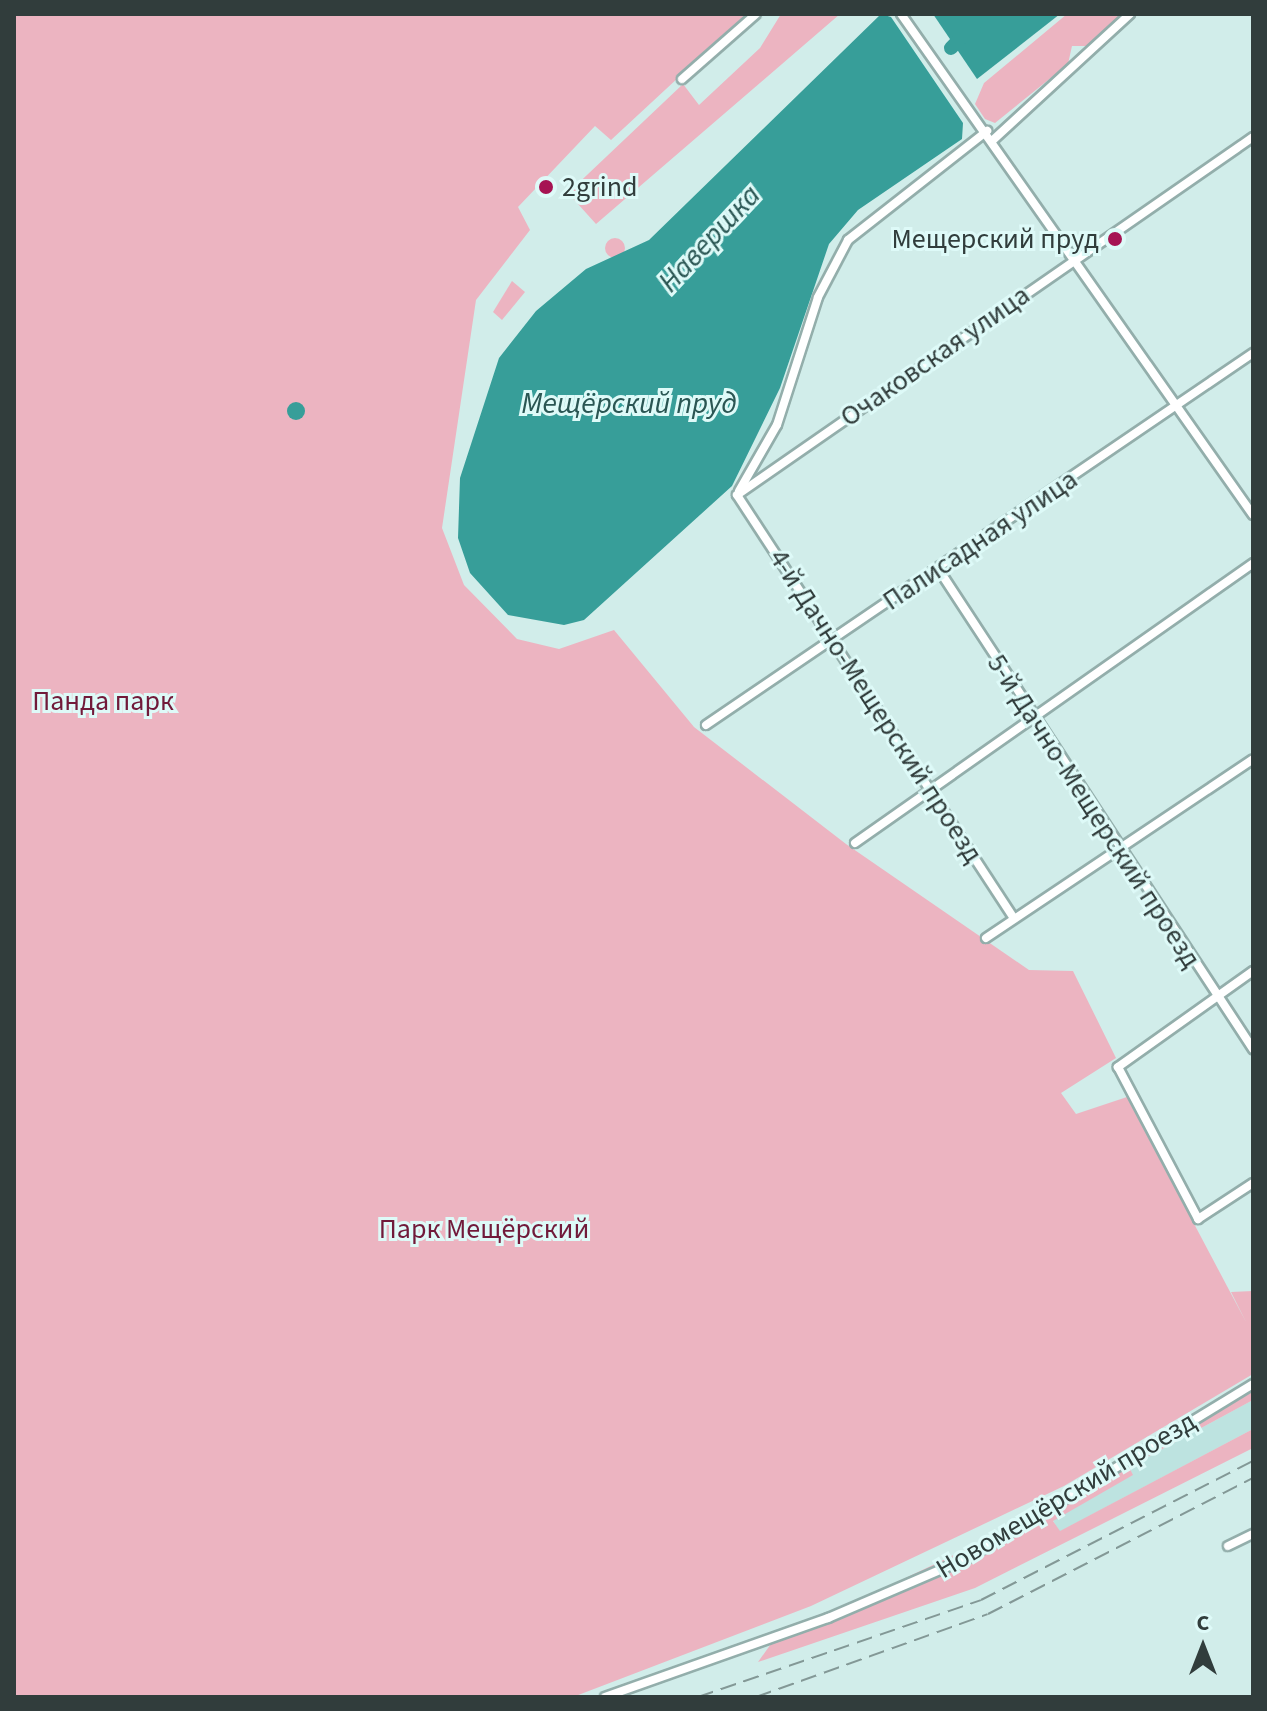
<!DOCTYPE html>
<meta charset="utf-8">
<style>
body{margin:0}
#map{position:relative;width:1267px;height:1711px;overflow:hidden;background:#d1edea;font-family:"Source Sans 3",sans-serif}
div>[style]{position:absolute}
.built>*{inset:0;background:#bde3e0}
.green>*{inset:0;background:#ecb4c1}
.round{border-radius:50%}
.water>*{inset:0;background:#379e99}
.river>*{height:14px;margin:-7px;padding:0 7px;transform-origin:7px;border-radius:7px;background:#379e99}
.roads{filter:drop-shadow(2px 0 #93aeab) drop-shadow(-2px 0 #93aeab) drop-shadow(0 2px #93aeab) drop-shadow(0 -2px #93aeab)}
.minor>*{height:8px;margin:-4px;padding:0 4px;transform-origin:4px;border-radius:4px;background:#fff}
.rail>*{height:2px;margin-top:-1px;transform-origin:0;background:repeating-linear-gradient(90deg,#839896 0 16px,transparent 0 24px)}
.dots>*{width:22px;height:22px;translate:-50% -50%;box-sizing:border-box;border:4px solid #defaf8;border-radius:50%}
span{translate:-50% -50%;white-space:nowrap;text-align:center;line-height:1.15;-webkit-text-stroke:6px #defaf8;paint-order:stroke}
.poi-label{font-size:28px;color:#313d3c}
.left{translate:0 -50%;text-align:left}
.right{translate:-100% -50%;text-align:right}
.street-label{font-size:28px;color:#313d3c}
.park-label{font-size:28px;color:#711a3a}
.water-label{font-size:30px;color:#2a5653;font-style:italic}
.frame{position:absolute;inset:0;border:16px solid #313d3c;pointer-events:none}
.north{position:absolute;left:1163px;top:1607px;width:80px;height:80px;-webkit-text-stroke:6px #defaf8;paint-order:stroke;rotate:0deg;font-size:22px;font-weight:700;line-height:32px;text-align:center;color:#313d3c}
.north::after{content:'';display:block;margin:auto;width:28px;height:36px;background:#313d3c;clip-path:polygon(50% 0,100% 100%,50% 72%,0 100%)}
</style>
<div id="map">
<div class="built">
<div style="clip-path:polygon(1253px 1400px,1253px 1429px,1059px 1532px,1053px 1520px,1132px 1475px,1129px 1467px)"></div>
</div>
<div class="green">
<div style="clip-path:polygon(14px 14px,747px 14px,611px 140px,595px 126px,518px 207px,530px 230px,476px 300px,442px 528px,464px 585px,517px 639px,559px 649px,614px 630px,694px 727px,846px 844px,1029px 970px,1073px 971px,1116px 1058px,1061px 1093px,1076px 1114px,1127px 1097px,1246px 1322px,1231px 1292px,1253px 1291px,1253px 1374px,1064px 1486px,811px 1606px,573px 1697px,14px 1697px)"></div>
<div style="clip-path:polygon(781px 14px,840px 14px,596px 224px,568px 193px,683px 84px,699px 105px,760px 48px)"></div>
<div style="clip-path:polygon(1067px 14px,1121px 14px,1088px 46px,1072px 46px,1068px 64px,995px 123px,985px 119px,975px 104px,984px 83px)"></div>
<div class="round" style="left:605px;top:238px;width:20px;height:20px"></div>
<div style="clip-path:polygon(512px 281px,525px 292px,502px 320px,493px 312px)"></div>
<div style="clip-path:polygon(1253px 1391px,1253px 1400px,1129px 1467px,1133px 1475px,1053px 1521px,1060px 1531px,1253px 1429px,1253px 1448px,975px 1588px,758px 1662px,773px 1641px,1063px 1503px)"></div>
</div>
<div class="water">
<div style="clip-path:polygon(881px 14px,891px 17px,963px 123px,962px 139px,858px 210px,829px 244px,780px 388px,732px 486px,584px 620px,564px 625px,508px 615px,470px 573px,458px 538px,460px 478px,499px 358px,536px 311px,586px 269px,649px 240px)"></div>
<div style="clip-path:polygon(933px 14px,1060px 14px,977px 79px)"></div>
<div class="round" style="left:287px;top:402px;width:18px;height:18px"></div>
</div>
<div class="river">
<div style="left:951px;top:48px;width:47px;rotate:-45.9deg"></div>
</div>
<div class="roads">
<div class="minor">
<div style="left:901px;top:14px;width:612px;rotate:54.91deg"></div>
<div style="left:682px;top:79px;width:98px;rotate:-41.3deg"></div>
<div style="left:993px;top:140px;width:186px;rotate:-42.6deg"></div>
<div style="left:739px;top:491px;width:76px;rotate:-60.1deg"></div>
<div style="left:777px;top:425px;width:134px;rotate:-72.2deg"></div>
<div style="left:818px;top:297px;width:64px;rotate:-62.2deg"></div>
<div style="left:848px;top:240px;width:177px;rotate:-38.1deg"></div>
<div style="left:737px;top:495px;width:628px;rotate:-34.75deg"></div>
<div style="left:737px;top:495px;width:504px;rotate:56.81deg"></div>
<div style="left:939px;top:570px;width:573px;rotate:56.75deg"></div>
<div style="left:706px;top:725px;width:662px;rotate:-34.22deg"></div>
<div style="left:855px;top:843px;width:487px;rotate:-35.1deg"></div>
<div style="left:986px;top:938px;width:321px;rotate:-33.8deg"></div>
<div style="left:1253px;top:971px;width:166px;rotate:144.6deg"></div>
<div style="left:1118px;top:1067px;width:172px;rotate:62.2deg"></div>
<div style="left:1198px;top:1219px;width:66px;rotate:-33.2deg"></div>
<div style="left:1228px;top:1546px;width:28px;rotate:-26deg"></div>
<div style="left:605px;top:1697px;width:237px;rotate:-19.5deg"></div>
<div style="left:828px;top:1618px;width:152px;rotate:-23.2deg"></div>
<div style="left:968px;top:1558px;width:334px;rotate:-31.4deg"></div>
</div>
</div>
<div class="rail">
<div style="left:698px;top:1697px;width:299px;rotate:-18.9deg"></div>
<div style="left:981px;top:1600px;width:305px;rotate:-27.1deg"></div>
<div style="left:756px;top:1697px;width:246px;rotate:-19.7deg"></div>
<div style="left:988px;top:1614px;width:298px;rotate:-27.2deg"></div>
</div>
<div class="dots">
<div style="left:546px;top:187px;background:#a61453"></div>
<div style="left:1115px;top:239px;background:#a61453"></div>
</div>
<div class="poi-label">
<span class="left" style="left:562px;top:187px">2grind</span>
<span class="right" style="left:1099px;top:239px">Мещерский пруд</span>
</div>
<div class="street-label">
<span style="left:935px;top:356px;rotate:-35deg">Очаковская улица</span>
<span style="left:980px;top:540px;rotate:-34deg">Палисадная улица</span>
<span style="left:876px;top:706px;rotate:57deg">4-й Дачно-Мещерский проезд</span>
<span style="left:1094px;top:811px;rotate:57deg">5-й Дачно-Мещерский проезд</span>
<span style="left:1066px;top:1495px;rotate:-31deg">Новомещёрский проезд</span>
</div>
<div class="park-label">
<span style="left:103px;top:701px">Панда парк</span>
<span style="left:484px;top:1229px">Парк Мещёрский</span>
</div>
<div class="water-label">
<span style="left:710px;top:239px;rotate:-47deg">Навершка</span>
<span style="left:629px;top:404px">Мещёрский пруд</span>
</div>
<div class="frame"></div>
<div class="north">С</div>
</div>
